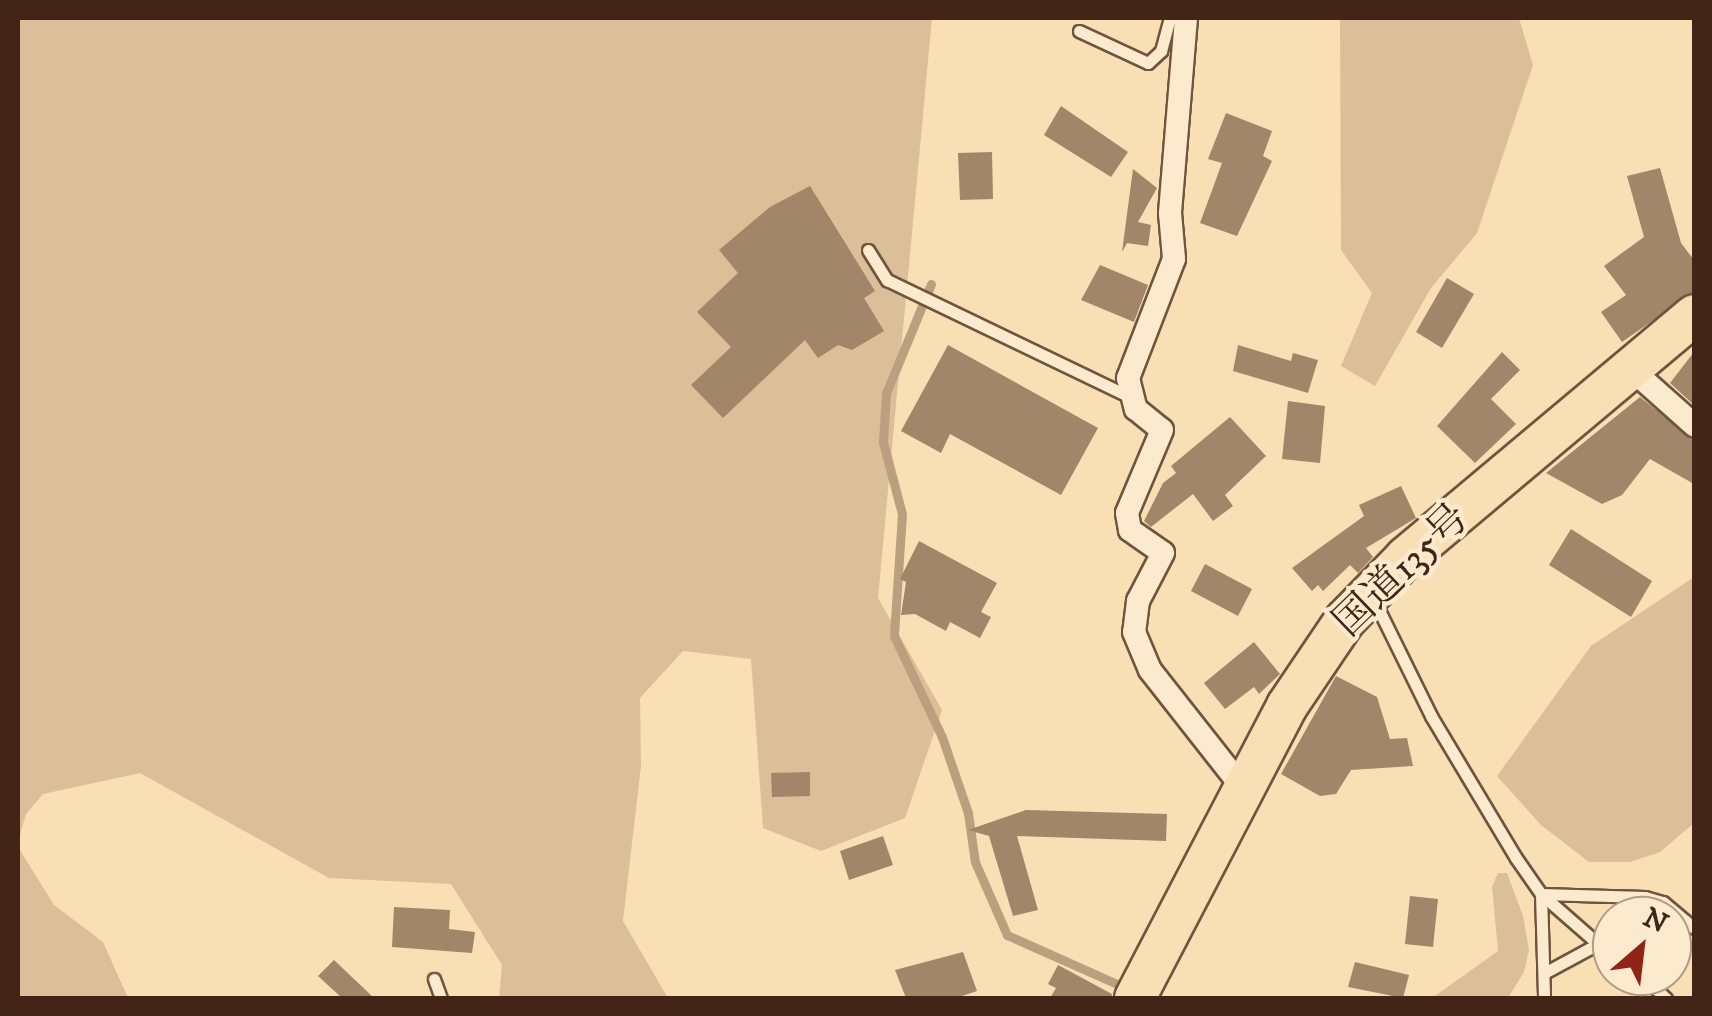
<!DOCTYPE html>
<meta charset="utf-8">
<style>
body{margin:0}
#map{position:relative;width:1712px;height:1016px;overflow:hidden;background:#f9dfb4;font-family:"IM FELL DW Pica","Noto Serif JP",serif}
div>[style]{position:absolute}
.green>*{inset:0;background:#dabf99}
.stream>*{height:9px;margin:-4.5px;padding:0 4.5px;transform-origin:4.5px;border-radius:4.5px;background:#bba07f}
.building>*{inset:0;background:#a18669}
.roads{filter:drop-shadow(2px 0 #70543e) drop-shadow(-2px 0 #70543e) drop-shadow(0 2px #70543e) drop-shadow(0 -2px #70543e)}
.lane>*{height:11px;margin:-5.5px;padding:0 5.5px;transform-origin:5.5px;border-radius:5.5px;background:#fbeace}
.street>*{height:22px;margin:-11px;padding:0 11px;transform-origin:11px;border-radius:11px;background:#fbeace}
.highway>*{height:40px;margin:-20px;padding:0 20px;transform-origin:20px;border-radius:20px;background:#f9dfb4}
span{translate:-50% -50%;white-space:nowrap;text-align:center;line-height:1.15;-webkit-text-stroke:9px #fbeace;paint-order:stroke}
.street-label{font-size:40px;color:#422517}
.frame{position:absolute;inset:0;border:20px solid #422517;pointer-events:none}
.north{position:absolute;left:1592px;top:896px;width:100px;height:100px;box-sizing:border-box;background:#fbeace;border:2px solid #b19b85;border-radius:50%;rotate:28deg;font-size:28px;font-weight:700;line-height:40px;text-align:center;color:#422517}
.north::after{content:'';display:block;margin:auto;width:35px;height:45px;background:#8f2418;clip-path:polygon(50% 0,100% 100%,50% 72%,0 100%)}
</style>
<div id="map">
<div class="green">
<div style="clip-path:polygon(18px 18px,932px 18px,878px 598px,942px 710px,905px 818px,821px 851px,763px 828px,751px 659px,683px 651px,640px 698px,641px 766px,623px 921px,668px 998px,499px 998px,502px 965px,451px 884px,329px 878px,140px 773px,43px 794px,26px 814px,18px 842px)"></div>
<div style="clip-path:polygon(1340px 18px,1519px 18px,1533px 65px,1477px 233px,1431px 288px,1375px 386px,1341px 366px,1372px 293px,1341px 250px)"></div>
<div style="clip-path:polygon(1694px 577px,1694px 823px,1660px 852px,1630px 862px,1589px 862px,1541px 825px,1497px 776px,1591px 646px)"></div>
<div style="clip-path:polygon(18px 847px,54px 905px,103px 942px,128px 998px,18px 998px)"></div>
<div style="clip-path:polygon(1498px 873px,1507px 873px,1523px 916px,1529px 950px,1524px 972px,1508px 998px,1432px 998px,1498px 951px,1492px 887px)"></div>
</div>
<div class="stream">
<div style="left:931px;top:284px;width:118px;rotate:112.4deg"></div>
<div style="left:886px;top:393px;width:49px;rotate:93.5deg"></div>
<div style="left:883px;top:442px;width:74px;rotate:75.2deg"></div>
<div style="left:902px;top:514px;width:122px;rotate:93.8deg"></div>
<div style="left:894px;top:636px;width:112px;rotate:64.6deg"></div>
<div style="left:942px;top:737px;width:80px;rotate:71.1deg"></div>
<div style="left:968px;top:813px;width:49px;rotate:81.9deg"></div>
<div style="left:975px;top:862px;width:80px;rotate:66.3deg"></div>
<div style="left:1007px;top:935px;width:118px;rotate:24deg"></div>
</div>
<div class="building">
<div style="clip-path:polygon(1061px 106px,1128px 152px,1111px 177px,1044px 135px)"></div>
<div style="clip-path:polygon(1226px 113px,1272px 131px,1263px 156px,1272px 161px,1237px 236px,1200px 223px,1222px 163px,1208px 159px)"></div>
<div style="clip-path:polygon(992px 152px,993px 199px,960px 200px,958px 153px)"></div>
<div style="clip-path:polygon(1660px 168px,1681px 243px,1694px 260px,1694px 292px,1622px 342px,1601px 312px,1626px 295px,1604px 266px,1644px 237px,1627px 176px)"></div>
<div style="clip-path:polygon(1133px 169px,1157px 188px,1138px 222px,1151px 225px,1148px 246px,1127px 243px,1122px 252px)"></div>
<div style="clip-path:polygon(810px 186px,875px 291px,864px 298px,884px 331px,852px 350px,838px 345px,818px 358px,805px 340px,723px 418px,691px 385px,731px 347px,697px 312px,738px 273px,719px 250px,770px 207px)"></div>
<div style="clip-path:polygon(1100px 265px,1148px 285px,1134px 322px,1081px 300px)"></div>
<div style="clip-path:polygon(1447px 278px,1474px 294px,1442px 348px,1416px 332px)"></div>
<div style="clip-path:polygon(948px 345px,1098px 428px,1061px 495px,950px 434px,941px 453px,901px 431px)"></div>
<div style="clip-path:polygon(1238px 345px,1291px 361px,1293px 353px,1318px 360px,1308px 393px,1233px 371px)"></div>
<div style="clip-path:polygon(1502px 352px,1520px 370px,1491px 399px,1516px 424px,1475px 463px,1437px 426px)"></div>
<div style="clip-path:polygon(1694px 352px,1694px 405px,1670px 383px)"></div>
<div style="clip-path:polygon(1640px 397px,1694px 440px,1694px 484px,1650px 459px,1622px 495px,1602px 504px,1546px 473px)"></div>
<div style="clip-path:polygon(1288px 401px,1325px 406px,1320px 463px,1282px 459px)"></div>
<div style="clip-path:polygon(1230px 417px,1266px 456px,1225px 495px,1233px 506px,1213px 521px,1193px 494px,1151px 527px,1144px 521px,1163px 483px,1176px 473px,1171px 466px)"></div>
<div style="clip-path:polygon(1401px 486px,1416px 518px,1366px 548px,1373px 557px,1358px 573px,1350px 565px,1323px 591px,1318px 585px,1312px 591px,1292px 568px,1364px 516px,1359px 505px)"></div>
<div style="clip-path:polygon(1571px 529px,1652px 581px,1631px 617px,1549px 565px)"></div>
<div style="clip-path:polygon(919px 541px,997px 583px,981px 612px,991px 617px,980px 638px,950px 622px,946px 631px,915px 614px,901px 615px,906px 582px,900px 579px)"></div>
<div style="clip-path:polygon(1205px 564px,1252px 589px,1238px 616px,1191px 591px)"></div>
<div style="clip-path:polygon(1254px 642px,1280px 674px,1259px 694px,1254px 687px,1225px 709px,1204px 683px)"></div>
<div style="clip-path:polygon(1336px 676px,1377px 697px,1390px 739px,1407px 738px,1413px 766px,1351px 770px,1336px 794px,1320px 796px,1281px 774px)"></div>
<div style="clip-path:polygon(810px 772px,810px 796px,772px 797px,771px 773px)"></div>
<div style="clip-path:polygon(1026px 810px,1167px 814px,1166px 841px,1017px 836px,1038px 910px,1013px 916px,989px 836px,968px 830px)"></div>
<div style="clip-path:polygon(883px 836px,893px 865px,849px 880px,840px 851px)"></div>
<div style="clip-path:polygon(1410px 896px,1438px 899px,1433px 947px,1405px 944px)"></div>
<div style="clip-path:polygon(394px 907px,450px 910px,449px 929px,475px 932px,472px 953px,392px 947px)"></div>
<div style="clip-path:polygon(963px 952px,977px 991px,956px 998px,906px 998px,895px 970px)"></div>
<div style="clip-path:polygon(334px 960px,374px 998px,342px 998px,318px 976px)"></div>
<div style="clip-path:polygon(1355px 962px,1409px 975px,1403px 998px,1348px 987px)"></div>
<div style="clip-path:polygon(1058px 965px,1112px 994px,1111px 998px,1050px 998px,1056px 988px,1048px 984px)"></div>
</div>
<div class="roads">
<div class="lane">
<div style="left:1079px;top:31px;width:76px;rotate:24.9deg"></div>
<div style="left:1148px;top:63px;width:18px;rotate:-43deg"></div>
<div style="left:1161px;top:51px;width:34px;rotate:-75deg"></div>
<div style="left:868px;top:250px;width:36px;rotate:58deg"></div>
<div style="left:887px;top:280px;width:267px;rotate:25.7deg"></div>
<div style="left:1375px;top:602px;width:127px;rotate:63.8deg"></div>
<div style="left:1431px;top:716px;width:165px;rotate:59.1deg"></div>
<div style="left:1516px;top:858px;width:44px;rotate:55.2deg"></div>
<div style="left:1541px;top:894px;width:94px;rotate:41.1deg"></div>
<div style="left:1541px;top:894px;width:104px;rotate:1.7deg"></div>
<div style="left:1645px;top:897px;width:19px;rotate:16deg"></div>
<div style="left:1663px;top:902px;width:40px;rotate:40deg"></div>
<div style="left:1541px;top:894px;width:104px;rotate:88.3deg"></div>
<div style="left:1546px;top:972px;width:57px;rotate:-28.4deg"></div>
<div style="left:1642px;top:976px;width:33px;rotate:43deg"></div>
<div style="left:434px;top:979px;width:20px;rotate:70deg"></div>
</div>
<div class="street">
<div style="left:1186px;top:18px;width:196px;rotate:94.7deg"></div>
<div style="left:1170px;top:213px;width:46px;rotate:85deg"></div>
<div style="left:1174px;top:259px;width:128px;rotate:111.1deg"></div>
<div style="left:1128px;top:378px;width:32px;rotate:76deg"></div>
<div style="left:1136px;top:409px;width:33px;rotate:39deg"></div>
<div style="left:1162px;top:430px;width:90px;rotate:112.9deg"></div>
<div style="left:1127px;top:513px;width:17px;rotate:80deg"></div>
<div style="left:1130px;top:530px;width:40px;rotate:34.9deg"></div>
<div style="left:1163px;top:553px;width:54px;rotate:117.5deg"></div>
<div style="left:1138px;top:601px;width:31px;rotate:97deg"></div>
<div style="left:1134px;top:632px;width:41px;rotate:67.2deg"></div>
<div style="left:1150px;top:670px;width:150px;rotate:51.8deg"></div>
<div style="left:1630px;top:368px;width:86px;rotate:41.7deg"></div>
</div>
<div class="highway">
<div style="left:1135px;top:998px;width:329px;rotate:-62.5deg"></div>
<div style="left:1287px;top:706px;width:104px;rotate:-56deg"></div>
<div style="left:1345px;top:620px;width:88px;rotate:-45.9deg"></div>
<div style="left:1406px;top:557px;width:376px;rotate:-40deg"></div>
</div>
</div>
<div class="street-label">
<span style="left:1402px;top:571px;rotate:-44deg">国道135号</span>
</div>
<div class="frame"></div>
<div class="north">N</div>
</div>
